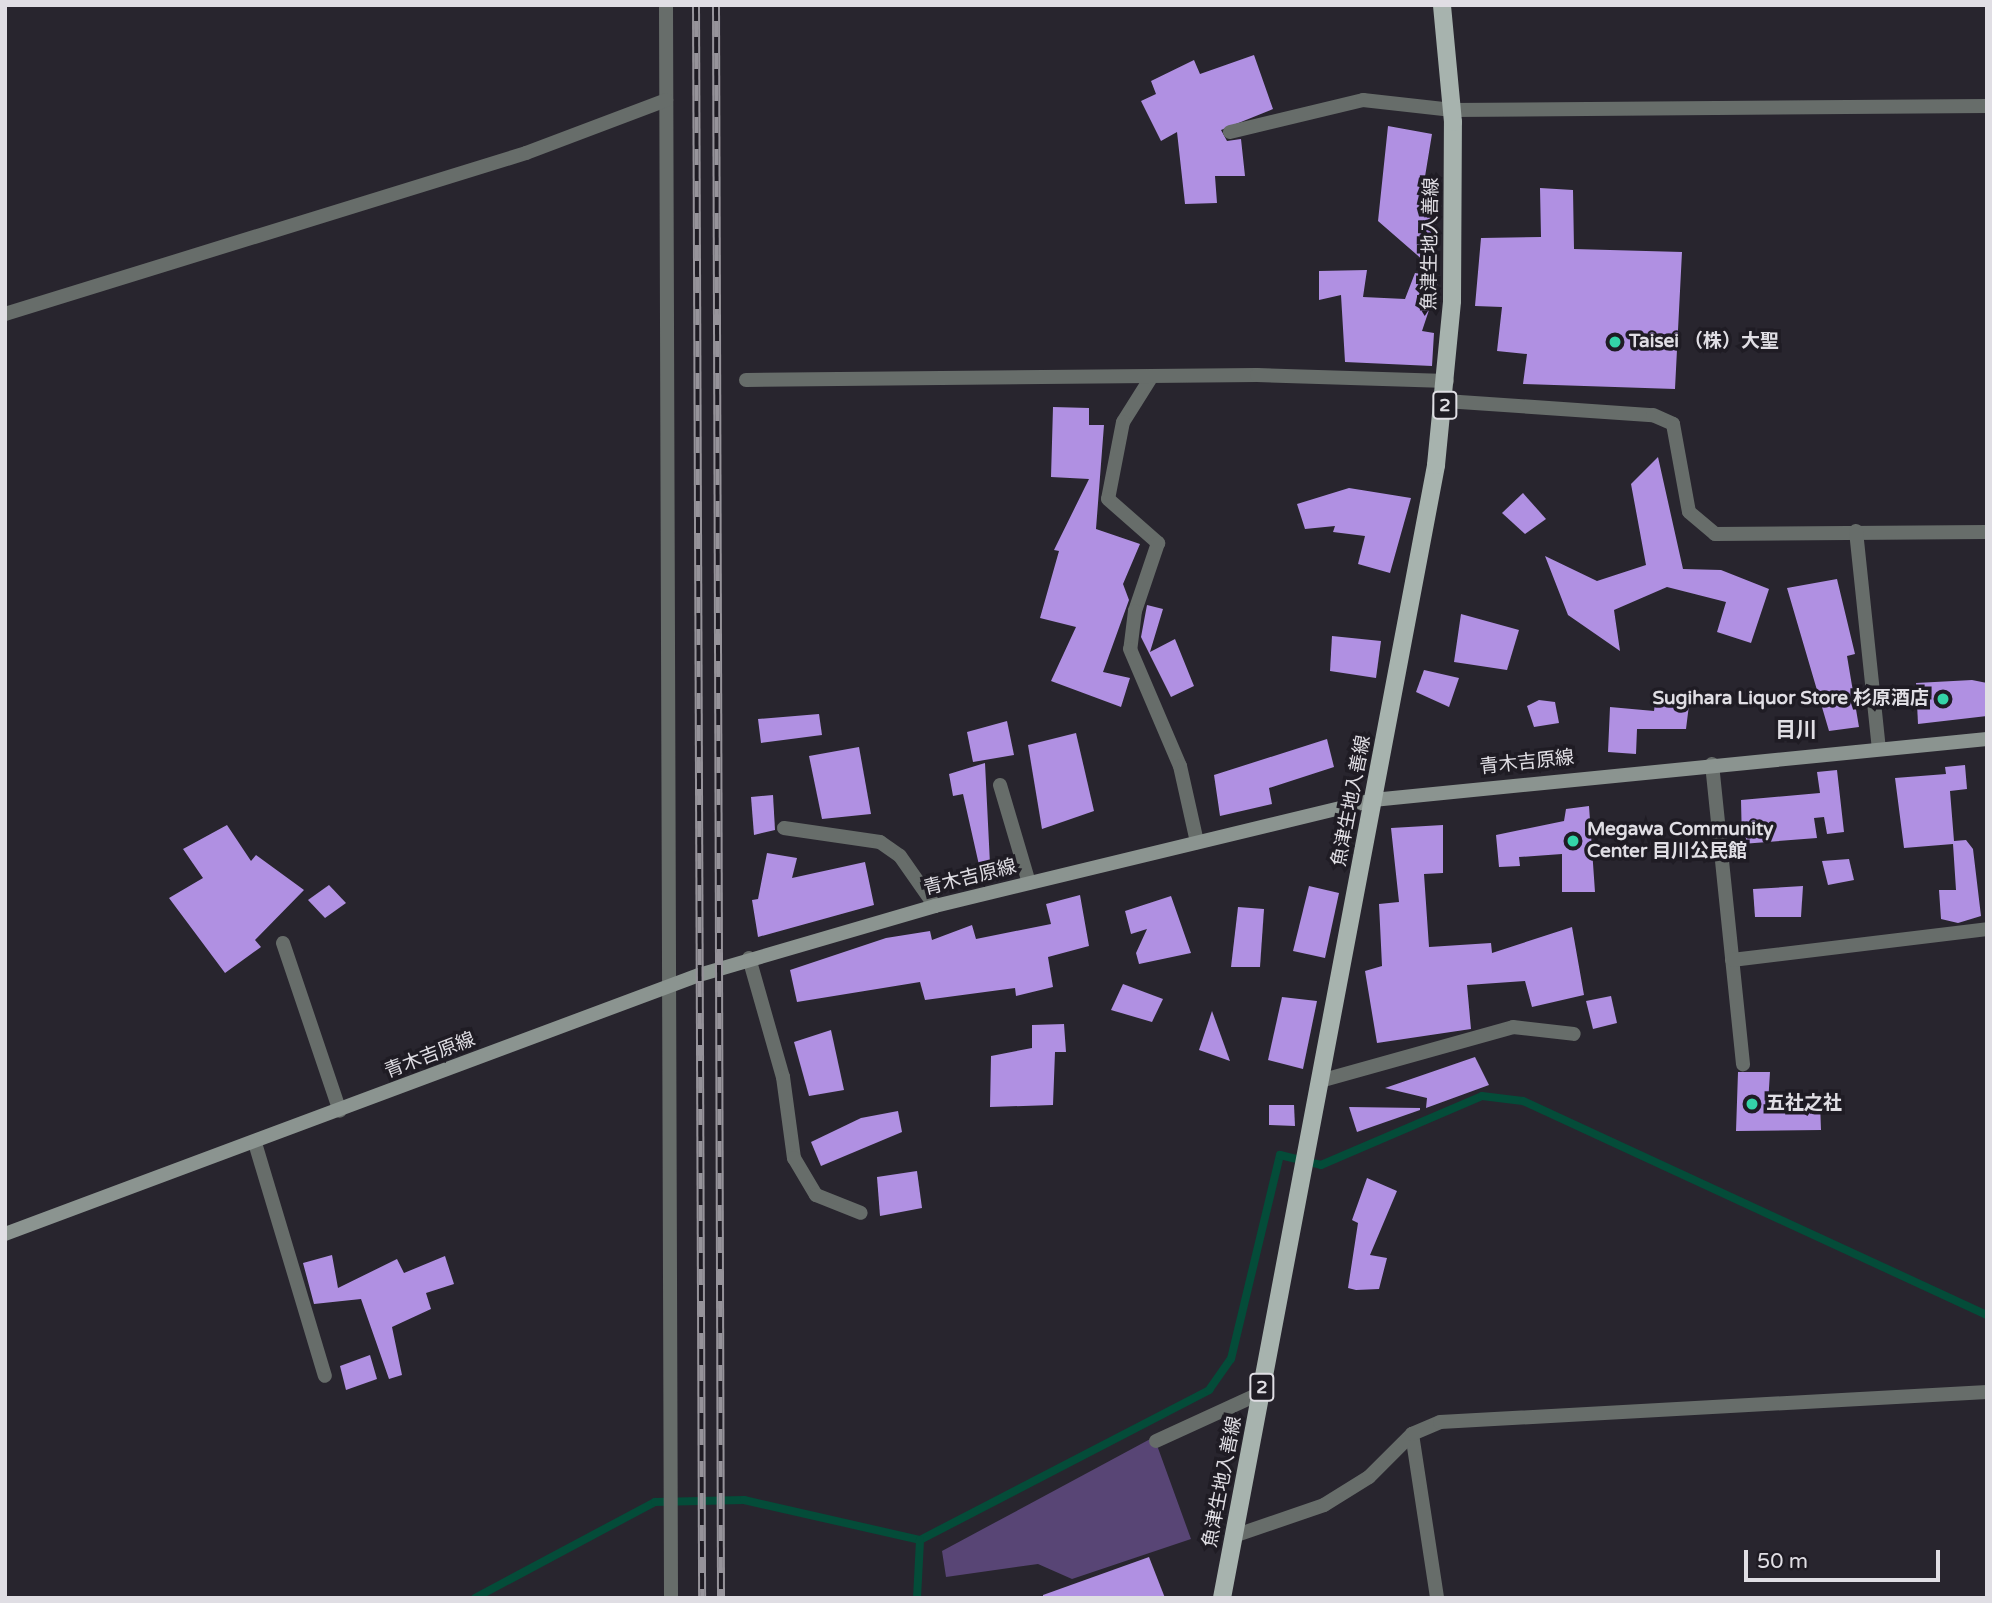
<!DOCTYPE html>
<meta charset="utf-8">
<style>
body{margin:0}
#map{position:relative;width:1992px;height:1603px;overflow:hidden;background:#28252e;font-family:"Varela Round","Noto Sans JP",sans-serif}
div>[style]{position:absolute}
.green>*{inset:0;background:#584575}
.stream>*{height:8px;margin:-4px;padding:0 4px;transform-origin:4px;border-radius:4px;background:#044c39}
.building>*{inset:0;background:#b090e2}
.lane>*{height:14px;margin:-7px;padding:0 7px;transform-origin:7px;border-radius:7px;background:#676d6a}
.street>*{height:14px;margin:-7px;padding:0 7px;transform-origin:7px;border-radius:7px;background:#676d6a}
.secondary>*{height:14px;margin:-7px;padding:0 7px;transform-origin:7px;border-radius:7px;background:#8b9490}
.primary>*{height:18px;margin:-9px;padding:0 9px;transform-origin:9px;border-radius:9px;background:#a7b3ae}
.rail>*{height:8px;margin-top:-4px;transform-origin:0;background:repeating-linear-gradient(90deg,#1f1c24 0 16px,#96939a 0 32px);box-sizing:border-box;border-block:2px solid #96939a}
.dots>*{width:19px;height:19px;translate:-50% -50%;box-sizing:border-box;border:4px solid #1f1c24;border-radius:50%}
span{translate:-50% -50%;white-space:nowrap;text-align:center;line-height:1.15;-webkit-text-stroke:7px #1f1c24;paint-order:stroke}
.shield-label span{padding:2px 5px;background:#1f1c24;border:2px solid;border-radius:5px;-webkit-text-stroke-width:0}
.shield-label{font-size:18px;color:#e0dee4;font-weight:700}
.street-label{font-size:19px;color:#e0dee4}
.poi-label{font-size:19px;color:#e0dee4;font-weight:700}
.left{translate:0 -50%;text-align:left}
.right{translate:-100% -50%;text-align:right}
.neighbourhood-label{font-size:21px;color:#e0dee4;font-weight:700}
.frame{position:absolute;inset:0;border:7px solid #e0dee4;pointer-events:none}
.scale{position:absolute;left:1744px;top:1550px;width:196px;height:32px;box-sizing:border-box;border:4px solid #e0dee4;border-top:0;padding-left:9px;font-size:21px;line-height:24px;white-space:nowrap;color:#e0dee4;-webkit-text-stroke:5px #1f1c24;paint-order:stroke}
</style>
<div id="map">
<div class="green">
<div style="clip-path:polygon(1154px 1437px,1191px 1539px,1072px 1579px,1038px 1564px,946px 1577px,942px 1551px)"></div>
</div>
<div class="stream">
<div style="left:475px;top:1598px;width:204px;rotate:-28.1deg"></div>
<div style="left:655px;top:1502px;width:89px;rotate:-1.3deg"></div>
<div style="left:744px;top:1500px;width:180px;rotate:12.8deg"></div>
<div style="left:920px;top:1540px;width:326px;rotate:-27.4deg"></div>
<div style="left:1209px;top:1390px;width:38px;rotate:-55deg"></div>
<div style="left:1231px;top:1359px;width:210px;rotate:-76.5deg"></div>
<div style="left:1280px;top:1155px;width:42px;rotate:13.7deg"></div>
<div style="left:1321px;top:1165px;width:175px;rotate:-23.2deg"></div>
<div style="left:1482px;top:1096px;width:41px;rotate:7deg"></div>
<div style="left:1523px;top:1101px;width:511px;rotate:24.76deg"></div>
<div style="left:917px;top:1598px;width:58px;rotate:-87deg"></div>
</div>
<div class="building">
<div style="clip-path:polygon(1254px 55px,1273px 109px,1221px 130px,1227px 141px,1241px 139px,1245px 176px,1215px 176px,1217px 203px,1185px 204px,1177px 132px,1161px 141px,1141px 101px,1156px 94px,1151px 81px,1194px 60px,1200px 74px)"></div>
<div style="clip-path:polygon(1388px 126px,1432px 134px,1420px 207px,1437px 221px,1430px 237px,1436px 243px,1424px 261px,1378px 221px)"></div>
<div style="clip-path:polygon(1540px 188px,1573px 190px,1574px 249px,1682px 252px,1675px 389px,1523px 384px,1527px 354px,1497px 351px,1502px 307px,1475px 306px,1481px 238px,1541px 237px)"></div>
<div style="clip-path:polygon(1367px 270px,1363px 297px,1405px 299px,1415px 273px,1440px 277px,1422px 331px,1434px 333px,1432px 366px,1345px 362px,1341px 295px,1319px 300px,1319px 271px)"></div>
<div style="clip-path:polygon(1053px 407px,1089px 408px,1089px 425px,1104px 425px,1096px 529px,1140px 544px,1123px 584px,1129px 600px,1103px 672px,1130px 678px,1121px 707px,1051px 681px,1076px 627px,1040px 618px,1059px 551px,1054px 550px,1089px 479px,1051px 477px)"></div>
<div style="clip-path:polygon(1658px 457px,1683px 569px,1721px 570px,1769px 589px,1751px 643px,1717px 632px,1726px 602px,1667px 587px,1614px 610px,1620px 651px,1568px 615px,1545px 556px,1597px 581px,1646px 565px,1631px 484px)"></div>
<div style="clip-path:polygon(1349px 488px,1411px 498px,1390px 573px,1358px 564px,1365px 536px,1333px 532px,1335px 526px,1305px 529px,1297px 504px)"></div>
<div style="clip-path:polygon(1523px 493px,1546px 519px,1525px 534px,1502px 513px)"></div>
<div style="clip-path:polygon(1837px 579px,1855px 654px,1847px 656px,1859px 727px,1829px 731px,1787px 588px)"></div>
<div style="clip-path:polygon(1147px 605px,1163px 609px,1150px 652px,1175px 639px,1194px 686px,1171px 697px,1141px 637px)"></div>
<div style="clip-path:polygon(1461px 614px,1519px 630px,1507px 670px,1454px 662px)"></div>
<div style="clip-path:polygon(1332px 636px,1381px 641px,1376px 678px,1330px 671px)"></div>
<div style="clip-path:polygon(1424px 670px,1459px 678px,1449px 707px,1416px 692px)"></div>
<div style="clip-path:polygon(1972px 680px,1987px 683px,1987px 716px,1918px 724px,1916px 683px)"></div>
<div style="clip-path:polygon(1539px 700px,1555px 702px,1559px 723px,1534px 727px,1527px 706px)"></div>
<div style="clip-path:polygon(1655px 703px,1689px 705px,1686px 729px,1637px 729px,1636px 754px,1608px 752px,1610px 707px,1654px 711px)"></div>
<div style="clip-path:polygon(819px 714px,822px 735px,761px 743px,758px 719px)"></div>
<div style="clip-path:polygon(1007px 721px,1014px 755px,973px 762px,967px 732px)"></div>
<div style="clip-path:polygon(1076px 733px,1094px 811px,1042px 829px,1028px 745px)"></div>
<div style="clip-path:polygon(1327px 739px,1334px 767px,1269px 788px,1272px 804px,1220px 816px,1214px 775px)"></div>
<div style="clip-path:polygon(859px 747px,871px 814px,822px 819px,809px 756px)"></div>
<div style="clip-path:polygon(985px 763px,990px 864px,979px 865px,963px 794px,953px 796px,949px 774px)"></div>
<div style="clip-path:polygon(1965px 765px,1967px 789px,1950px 791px,1954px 841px,1966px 840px,1973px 849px,1981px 916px,1958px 923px,1941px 919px,1939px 890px,1956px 890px,1953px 844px,1904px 848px,1895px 778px,1946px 774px,1945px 767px)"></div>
<div style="clip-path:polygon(1837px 770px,1844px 832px,1827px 834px,1824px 817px,1814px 818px,1817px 838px,1742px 844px,1741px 800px,1820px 793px,1817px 772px)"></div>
<div style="clip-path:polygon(773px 795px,775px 830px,754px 835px,751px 797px)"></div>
<div style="clip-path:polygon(1589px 806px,1595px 892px,1562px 892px,1562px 854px,1519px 857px,1520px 866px,1499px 867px,1496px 835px,1564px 821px,1566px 809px)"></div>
<div style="clip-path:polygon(227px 825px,251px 861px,256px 855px,304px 890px,255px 940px,261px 947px,225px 973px,169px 898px,203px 878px,183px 849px)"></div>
<div style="clip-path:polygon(1443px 825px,1443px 873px,1424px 874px,1429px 947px,1491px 943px,1492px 953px,1572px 927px,1584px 995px,1532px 1007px,1525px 981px,1467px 985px,1471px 1029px,1377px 1043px,1365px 971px,1382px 966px,1379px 904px,1399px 902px,1391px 828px)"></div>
<div style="clip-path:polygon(767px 853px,797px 858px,792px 878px,865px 862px,874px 905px,758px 937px,752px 900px,758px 899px)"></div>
<div style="clip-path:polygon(1849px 859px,1854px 880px,1828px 885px,1822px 861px)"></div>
<div style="clip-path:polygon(329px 885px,346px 903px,325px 918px,308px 900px)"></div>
<div style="clip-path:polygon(1309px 886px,1339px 893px,1325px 958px,1293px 951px)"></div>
<div style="clip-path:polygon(1803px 886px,1801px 917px,1755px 917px,1753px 889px)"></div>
<div style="clip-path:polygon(1080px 895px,1089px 946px,1048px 957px,1053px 987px,1016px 996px,1015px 988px,925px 1000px,920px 982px,797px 1002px,790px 970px,886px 938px,930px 931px,932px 940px,972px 925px,976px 939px,1051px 924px,1046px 904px)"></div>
<div style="clip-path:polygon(1171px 896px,1191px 953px,1139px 964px,1136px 953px,1147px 929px,1131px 934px,1125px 911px)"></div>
<div style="clip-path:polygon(1238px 907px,1264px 909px,1260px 967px,1231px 967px)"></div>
<div style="clip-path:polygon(1123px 984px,1163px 999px,1152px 1022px,1111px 1010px)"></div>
<div style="clip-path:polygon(1611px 996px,1617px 1023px,1593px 1029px,1586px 1001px)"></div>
<div style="clip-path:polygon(1282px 997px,1317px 1001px,1303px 1069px,1268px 1060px)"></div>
<div style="clip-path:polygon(1212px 1011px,1230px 1061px,1199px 1050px)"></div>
<div style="clip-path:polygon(1064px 1024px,1066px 1052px,1055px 1052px,1053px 1105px,990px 1107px,991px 1056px,1032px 1048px,1032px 1025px)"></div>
<div style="clip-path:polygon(831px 1030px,844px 1090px,809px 1096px,794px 1042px)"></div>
<div style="clip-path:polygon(1475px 1057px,1489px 1085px,1426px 1108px,1427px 1098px,1385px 1088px)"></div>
<div style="clip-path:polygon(1738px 1072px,1770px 1072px,1768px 1104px,1820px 1103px,1821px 1130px,1736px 1131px)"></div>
<div style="clip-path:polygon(1269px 1105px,1294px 1105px,1295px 1126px,1269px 1125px)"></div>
<div style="clip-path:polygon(1349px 1107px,1420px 1108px,1420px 1110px,1357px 1132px)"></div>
<div style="clip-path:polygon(898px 1111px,902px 1132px,821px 1166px,811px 1142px,861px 1118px)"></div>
<div style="clip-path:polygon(917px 1171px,922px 1208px,880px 1216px,877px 1177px)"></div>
<div style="clip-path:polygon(1367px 1178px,1397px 1191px,1370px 1255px,1387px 1258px,1379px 1289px,1356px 1290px,1348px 1288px,1358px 1223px,1352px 1220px)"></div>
<div style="clip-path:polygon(332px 1255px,338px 1288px,397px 1259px,404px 1273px,445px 1256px,454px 1284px,426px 1293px,431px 1309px,392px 1327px,402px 1375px,389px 1379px,361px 1299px,314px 1304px,303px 1263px)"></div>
<div style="clip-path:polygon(370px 1355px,377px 1379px,346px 1390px,340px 1366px)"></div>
<div style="clip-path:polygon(1149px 1557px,1165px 1598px,1043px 1598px,1043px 1595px)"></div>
</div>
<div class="lane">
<div style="left:1230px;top:132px;width:137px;rotate:-13.5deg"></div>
<div style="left:1363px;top:100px;width:90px;rotate:6.4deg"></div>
<div style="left:1000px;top:785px;width:102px;rotate:73.5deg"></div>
<div style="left:283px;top:943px;width:177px;rotate:71.3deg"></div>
<div style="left:255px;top:1143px;width:243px;rotate:73.3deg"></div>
<div style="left:1156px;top:1441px;width:115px;rotate:-24.6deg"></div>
</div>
<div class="street">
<div style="left:666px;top:5px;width:1593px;rotate:89.82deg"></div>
<div style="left:1452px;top:110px;width:535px;rotate:-0.43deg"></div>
<div style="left:5px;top:314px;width:545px;rotate:-17.17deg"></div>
<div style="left:526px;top:153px;width:150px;rotate:-20.7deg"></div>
<div style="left:1152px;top:376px;width:54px;rotate:122.2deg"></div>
<div style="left:1123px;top:422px;width:78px;rotate:101deg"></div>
<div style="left:1108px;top:499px;width:67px;rotate:41.3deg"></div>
<div style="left:1158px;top:543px;width:72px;rotate:108.7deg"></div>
<div style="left:1135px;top:611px;width:38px;rotate:97deg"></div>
<div style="left:1130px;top:649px;width:127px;rotate:66.9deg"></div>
<div style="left:1180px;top:766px;width:78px;rotate:77.4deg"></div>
<div style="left:746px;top:380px;width:511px;rotate:-0.56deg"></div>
<div style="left:1257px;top:375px;width:190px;rotate:1.8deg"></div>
<div style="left:1445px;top:401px;width:208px;rotate:3.9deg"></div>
<div style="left:1653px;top:415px;width:22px;rotate:24deg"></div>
<div style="left:1673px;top:424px;width:89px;rotate:79.7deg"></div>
<div style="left:1689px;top:512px;width:34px;rotate:40deg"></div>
<div style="left:1715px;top:534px;width:272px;rotate:-0.4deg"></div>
<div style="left:1856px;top:531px;width:219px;rotate:84deg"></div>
<div style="left:1712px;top:764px;width:302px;rotate:84.1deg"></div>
<div style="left:784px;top:828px;width:97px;rotate:8.3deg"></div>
<div style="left:880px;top:842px;width:24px;rotate:35deg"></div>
<div style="left:900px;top:856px;width:61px;rotate:55deg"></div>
<div style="left:749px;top:958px;width:124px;rotate:74.1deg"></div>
<div style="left:783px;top:1077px;width:82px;rotate:82.3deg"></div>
<div style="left:794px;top:1158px;width:43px;rotate:59.3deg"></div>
<div style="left:816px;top:1195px;width:48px;rotate:21.8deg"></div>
<div style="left:1732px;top:960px;width:257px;rotate:-6.9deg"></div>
<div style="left:1320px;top:1081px;width:200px;rotate:-15.6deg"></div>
<div style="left:1513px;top:1027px;width:61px;rotate:6.5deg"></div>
<div style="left:1412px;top:1434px;width:166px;rotate:81.3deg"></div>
<div style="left:1234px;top:1536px;width:95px;rotate:-19deg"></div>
<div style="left:1324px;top:1505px;width:53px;rotate:-31.9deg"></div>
<div style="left:1369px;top:1477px;width:61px;rotate:-45deg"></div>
<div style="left:1412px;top:1434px;width:30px;rotate:-23deg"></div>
<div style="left:1440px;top:1422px;width:548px;rotate:-3.14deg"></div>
</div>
<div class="secondary">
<div style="left:5px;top:1234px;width:741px;rotate:-20.47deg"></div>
<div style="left:699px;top:975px;width:246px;rotate:-16.3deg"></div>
<div style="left:935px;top:906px;width:451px;rotate:-13.6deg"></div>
<div style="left:1373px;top:800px;width:617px;rotate:-5.67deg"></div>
</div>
<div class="primary">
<div style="left:1222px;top:1598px;width:1153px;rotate:-79.3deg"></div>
<div style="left:1436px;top:465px;width:165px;rotate:-84.4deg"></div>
<div style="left:1452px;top:301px;width:179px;rotate:-89.7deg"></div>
<div style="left:1453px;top:122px;width:118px;rotate:-95.4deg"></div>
</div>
<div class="rail">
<div style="left:696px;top:5px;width:1593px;rotate:89.78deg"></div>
<div style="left:716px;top:5px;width:1593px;rotate:89.82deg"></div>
</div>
<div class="dots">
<div style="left:1615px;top:342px;background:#34d4a8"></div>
<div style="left:1943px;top:699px;background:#34d4a8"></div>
<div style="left:1573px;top:841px;background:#34d4a8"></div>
<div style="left:1752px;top:1104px;background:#34d4a8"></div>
</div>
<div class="shield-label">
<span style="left:1445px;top:405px">2</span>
<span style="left:1262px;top:1387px">2</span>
</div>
<div class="street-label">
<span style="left:1431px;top:244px;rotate:-89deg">魚津生地入善線</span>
<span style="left:1527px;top:763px;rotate:-6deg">青木吉原線</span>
<span style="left:1352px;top:801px;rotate:-79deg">魚津生地入善線</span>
<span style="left:970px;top:878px;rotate:-14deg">青木吉原線</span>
<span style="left:430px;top:1056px;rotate:-21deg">青木吉原線</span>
<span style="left:1223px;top:1482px;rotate:-79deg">魚津生地入善線</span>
</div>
<div class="poi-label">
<span class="left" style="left:1629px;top:342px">Taisei （株）大聖</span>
<span class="right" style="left:1929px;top:699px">Sugihara Liquor Store 杉原酒店</span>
<span class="left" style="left:1587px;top:841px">Megawa Community<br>Center 目川公民館</span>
<span class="left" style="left:1766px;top:1104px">五社之社</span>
</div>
<div class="neighbourhood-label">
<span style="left:1796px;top:731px">目川</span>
</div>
<div class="frame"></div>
<div class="scale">50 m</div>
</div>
